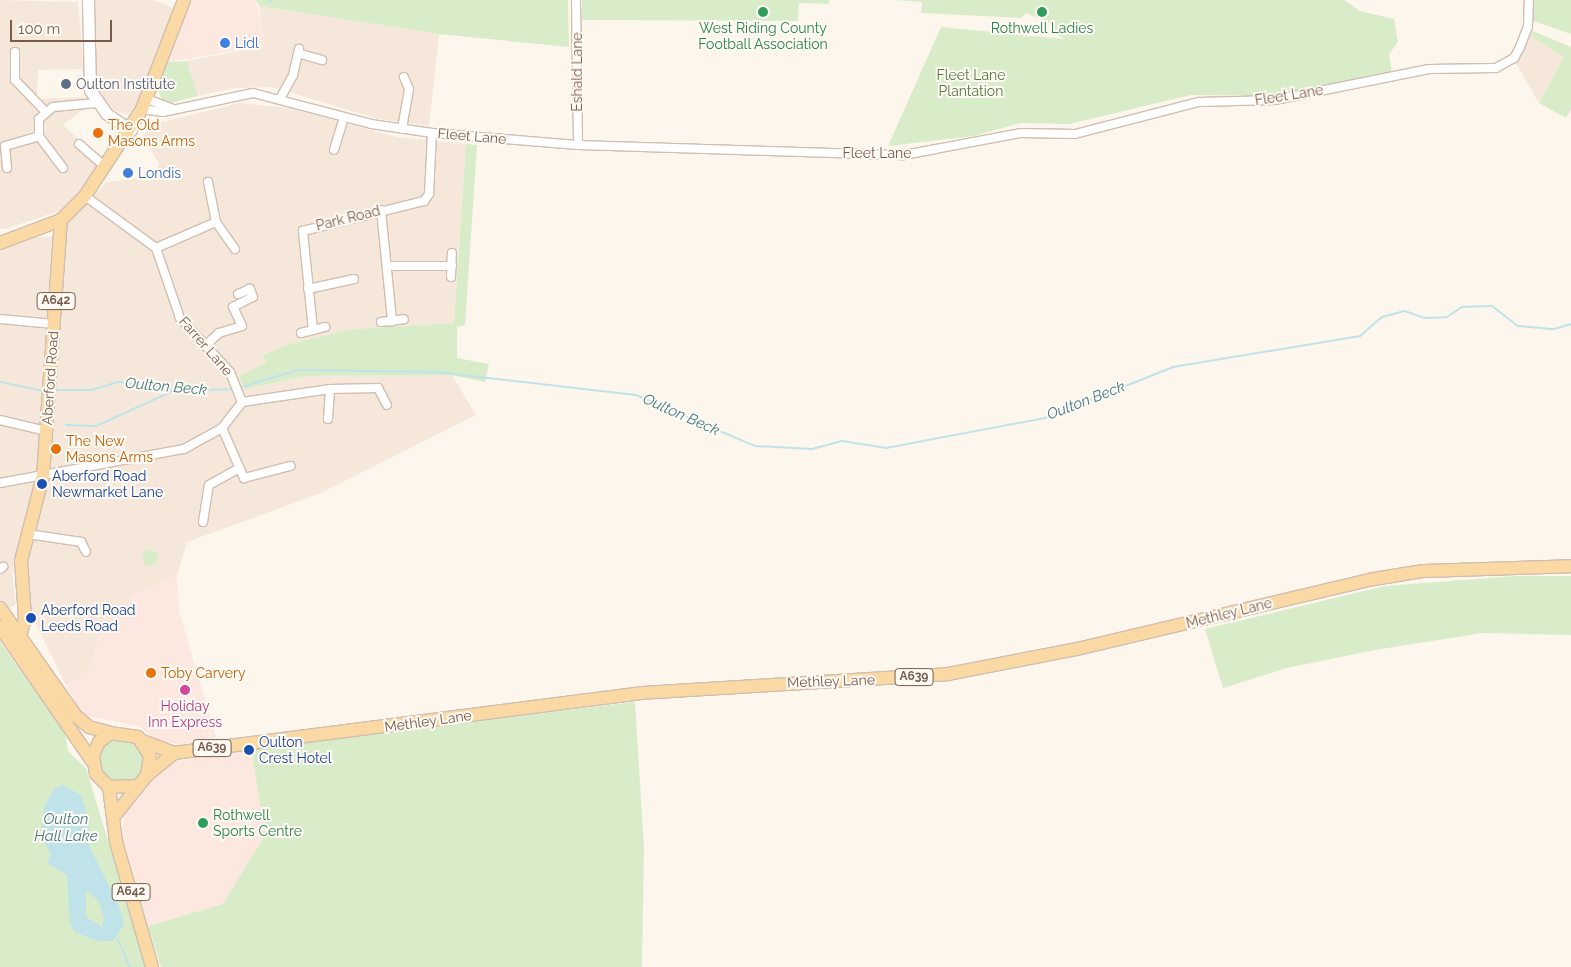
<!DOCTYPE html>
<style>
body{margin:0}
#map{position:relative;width:1571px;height:967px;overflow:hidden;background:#fdf6ec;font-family:Raleway,sans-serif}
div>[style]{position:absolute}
.residential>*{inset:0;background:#f5e8da}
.commercial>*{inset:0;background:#fde8e0}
.green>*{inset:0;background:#d8ecc9}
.round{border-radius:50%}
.water>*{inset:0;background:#bfe3e8}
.stream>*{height:2px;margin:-1px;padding:0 1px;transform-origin:1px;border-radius:1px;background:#bfe3e8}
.roads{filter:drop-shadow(1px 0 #d1beb0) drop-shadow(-1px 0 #d1beb0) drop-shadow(0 1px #d1beb0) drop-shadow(0 -1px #d1beb0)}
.street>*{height:8px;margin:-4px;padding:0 4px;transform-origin:4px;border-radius:4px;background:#fff}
.secondary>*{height:11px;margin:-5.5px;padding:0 5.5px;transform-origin:5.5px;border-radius:5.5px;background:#fff}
.primary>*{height:12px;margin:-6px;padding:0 6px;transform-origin:6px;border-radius:6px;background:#fbd9a5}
.dots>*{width:14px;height:14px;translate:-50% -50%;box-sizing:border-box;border:2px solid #fffaf3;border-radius:50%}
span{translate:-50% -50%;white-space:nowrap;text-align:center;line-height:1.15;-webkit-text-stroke:4px #fffaf3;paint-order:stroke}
.shield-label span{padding:1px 4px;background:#fffaf3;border:1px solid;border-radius:4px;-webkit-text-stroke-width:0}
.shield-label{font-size:12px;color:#7a5c4d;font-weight:700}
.leisure-label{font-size:14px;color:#27864d}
.left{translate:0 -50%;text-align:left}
.shop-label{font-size:14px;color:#366cbe}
.street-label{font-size:14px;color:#7a5c4d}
.park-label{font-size:14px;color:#537a41}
.service-label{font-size:14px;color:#4e5e75}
.food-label{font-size:14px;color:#c56008}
.transit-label{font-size:14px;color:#164399}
.hotel-label{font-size:14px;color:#b23c85}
.water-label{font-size:15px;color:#437c86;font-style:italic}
.scale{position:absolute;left:10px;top:20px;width:102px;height:22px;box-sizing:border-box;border:2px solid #7a5c4d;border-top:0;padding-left:6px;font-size:15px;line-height:18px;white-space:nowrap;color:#7a5c4d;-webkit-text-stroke:4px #fffaf3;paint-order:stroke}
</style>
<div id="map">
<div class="residential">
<div style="clip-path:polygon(0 0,78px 2px,84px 69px,38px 70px,37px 99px,86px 97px,93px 108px,85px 108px,63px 125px,102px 160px,80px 192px,59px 211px,5px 229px,0 229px)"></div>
<div style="clip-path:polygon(93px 0,153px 0,173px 8px,143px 94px,128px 115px,116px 111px,99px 97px,95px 86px)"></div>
<div style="clip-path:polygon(259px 6px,439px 34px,429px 126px,378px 119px,272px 87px,235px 88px,198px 96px,187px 61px,265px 46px)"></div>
<div style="clip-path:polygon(1530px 36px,1564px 57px,1539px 103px,1516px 63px)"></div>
<div style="clip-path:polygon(240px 103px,289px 108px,396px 137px,466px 144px,454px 323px,354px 329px,292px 343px,263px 355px,266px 362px,243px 383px,244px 389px,306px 376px,452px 375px,476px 415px,321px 493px,187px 542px,177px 576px,133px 595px,100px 635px,88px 672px,66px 686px,31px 613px,25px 573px,49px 471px,67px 223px,107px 182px,154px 177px,159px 164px,143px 137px,151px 125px)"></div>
<div style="clip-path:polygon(37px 237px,54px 237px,37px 474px,12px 573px,16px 604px,6px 610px,0 600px,0 248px)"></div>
</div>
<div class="commercial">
<div style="clip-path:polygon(191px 0,256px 0,266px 46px,166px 62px)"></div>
<div style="clip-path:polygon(177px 576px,179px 611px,216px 737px,181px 745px,156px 740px,140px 727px,83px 715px,66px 686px,88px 672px,100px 635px,133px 595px)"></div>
<div style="clip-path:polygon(251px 748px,265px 835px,223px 904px,148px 926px,122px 839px,124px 813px,135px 796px,174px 761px)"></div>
</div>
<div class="green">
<div style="clip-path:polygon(256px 0,568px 0,569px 47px,439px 34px,259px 6px)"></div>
<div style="clip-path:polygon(582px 0,829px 0,829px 4px,799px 3px,798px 21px,582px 20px)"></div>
<div style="clip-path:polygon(895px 0,1344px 0,1360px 11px,1394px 19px,1398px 42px,1389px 54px,1392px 72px,1276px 96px,1191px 95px,1069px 124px,1020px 123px,974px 136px,888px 146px,941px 27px,1065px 39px,1051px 31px,1050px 23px,1026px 13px,1021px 18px,921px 13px,922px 2px)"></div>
<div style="clip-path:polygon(1528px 0,1571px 0,1571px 34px,1534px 21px)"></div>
<div style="clip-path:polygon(1533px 31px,1571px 47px,1571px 109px,1566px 118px,1539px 103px,1564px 57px,1530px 36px)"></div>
<div style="clip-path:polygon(187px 61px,198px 96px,171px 103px,162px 100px,157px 88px,166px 62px)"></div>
<div style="clip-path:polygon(466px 144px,477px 145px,465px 325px,457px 327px,457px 358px,489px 364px,485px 382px,451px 375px,306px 376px,245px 389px,239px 376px,266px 363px,263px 355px,292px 343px,354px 329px,454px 323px)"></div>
<div class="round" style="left:142px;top:550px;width:16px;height:16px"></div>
<div style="clip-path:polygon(1516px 576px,1571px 576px,1571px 635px,1482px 633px,1375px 650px,1287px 668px,1223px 688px,1205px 629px,1385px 586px)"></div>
<div style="clip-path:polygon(0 642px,65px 732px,68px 751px,86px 768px,146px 967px,0 967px)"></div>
<div style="clip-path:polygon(635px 702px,644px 847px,642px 967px,161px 967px,148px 926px,223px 904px,265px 835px,251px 748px)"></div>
<div class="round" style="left:99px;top:737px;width:46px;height:46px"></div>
</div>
<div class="water">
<div style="clip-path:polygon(evenodd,63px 785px,81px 795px,89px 822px,89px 846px,119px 906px,124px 924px,113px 941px,98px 941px,75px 932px,70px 924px,67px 875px,47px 863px,51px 853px,41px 839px,44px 807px,54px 789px,63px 785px,86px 891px,98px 900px,104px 918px,102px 927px,86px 917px,86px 891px)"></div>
</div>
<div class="stream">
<div style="left:269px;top:2px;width:4px;rotate:-34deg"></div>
<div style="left:0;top:382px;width:45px;rotate:11.6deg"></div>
<div style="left:239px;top:388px;width:61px;rotate:-17.2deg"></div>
<div style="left:297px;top:370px;width:140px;rotate:0.8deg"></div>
<div style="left:437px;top:372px;width:200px;rotate:6.6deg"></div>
<div style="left:636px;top:395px;width:129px;rotate:23.2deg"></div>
<div style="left:755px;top:446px;width:57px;rotate:3deg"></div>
<div style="left:812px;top:449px;width:31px;rotate:-15deg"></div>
<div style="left:842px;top:441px;width:45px;rotate:9deg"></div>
<div style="left:886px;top:448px;width:162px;rotate:-10.7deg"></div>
<div style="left:1045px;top:418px;width:138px;rotate:-21.7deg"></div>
<div style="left:1173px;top:367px;width:190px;rotate:-9.4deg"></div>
<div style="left:1360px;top:336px;width:29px;rotate:-41deg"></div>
<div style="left:1382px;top:317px;width:24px;rotate:-15deg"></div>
<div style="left:1405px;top:311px;width:20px;rotate:20deg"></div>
<div style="left:1424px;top:318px;width:23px;rotate:-2deg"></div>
<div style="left:1447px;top:317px;width:18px;rotate:-34deg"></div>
<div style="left:1462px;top:307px;width:30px;rotate:-2deg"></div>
<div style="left:1492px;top:306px;width:33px;rotate:38deg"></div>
<div style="left:1518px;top:326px;width:36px;rotate:5deg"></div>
<div style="left:1554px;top:329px;width:18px;rotate:-16deg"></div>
<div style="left:54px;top:390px;width:38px"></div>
<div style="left:92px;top:390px;width:28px;rotate:-17deg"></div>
<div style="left:119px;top:382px;width:55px;rotate:9.5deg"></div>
<div style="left:173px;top:391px;width:62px;rotate:-1.8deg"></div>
<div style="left:66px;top:425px;width:30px;rotate:2deg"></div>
<div style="left:96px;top:426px;width:85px;rotate:-24.4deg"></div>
<div style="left:117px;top:938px;width:32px;rotate:66deg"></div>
</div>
<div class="roads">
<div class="street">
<div style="left:576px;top:0;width:145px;rotate:89.2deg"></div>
<div style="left:15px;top:52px;width:28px;rotate:90deg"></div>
<div style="left:15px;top:80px;width:42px;rotate:46deg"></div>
<div style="left:301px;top:54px;width:22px;rotate:16deg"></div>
<div style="left:281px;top:97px;width:25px;rotate:-61deg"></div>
<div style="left:293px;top:75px;width:27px;rotate:-77deg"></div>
<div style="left:147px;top:99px;width:28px;rotate:21deg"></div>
<div style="left:142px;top:109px;width:21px;rotate:8deg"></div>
<div style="left:163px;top:112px;width:92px;rotate:-11.9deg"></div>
<div style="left:253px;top:93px;width:122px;rotate:14.7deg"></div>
<div style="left:371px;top:124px;width:62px;rotate:8.4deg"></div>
<div style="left:432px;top:133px;width:146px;rotate:4.7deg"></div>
<div style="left:578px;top:145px;width:326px;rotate:1.8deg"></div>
<div style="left:904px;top:155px;width:118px;rotate:-10.7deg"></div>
<div style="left:1020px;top:133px;width:55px;rotate:1deg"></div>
<div style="left:1075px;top:134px;width:128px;rotate:-14.5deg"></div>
<div style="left:1199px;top:102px;width:76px;rotate:-1.5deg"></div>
<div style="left:1275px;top:100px;width:157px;rotate:-11.4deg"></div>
<div style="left:1429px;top:69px;width:67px;rotate:-0.9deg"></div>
<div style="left:1496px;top:68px;width:21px;rotate:-29deg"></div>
<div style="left:1514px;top:58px;width:13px;rotate:-61deg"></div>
<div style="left:1520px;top:47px;width:22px;rotate:-69deg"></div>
<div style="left:1528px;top:26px;width:26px;rotate:-88deg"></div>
<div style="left:402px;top:129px;width:41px;rotate:-80.1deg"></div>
<div style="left:409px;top:89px;width:13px;rotate:-113deg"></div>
<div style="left:79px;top:144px;width:35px;rotate:41deg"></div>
<div style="left:334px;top:150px;width:34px;rotate:-73deg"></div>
<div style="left:7px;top:168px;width:22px;rotate:-95deg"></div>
<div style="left:5px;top:146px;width:35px;rotate:-16deg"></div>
<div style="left:63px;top:168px;width:40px;rotate:-127deg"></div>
<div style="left:39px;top:136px;width:17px;rotate:-90deg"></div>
<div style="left:39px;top:119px;width:18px;rotate:-41deg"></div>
<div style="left:53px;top:107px;width:44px;rotate:-5.2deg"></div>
<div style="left:381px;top:210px;width:112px;rotate:84.3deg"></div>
<div style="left:216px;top:222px;width:33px;rotate:55deg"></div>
<div style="left:156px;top:248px;width:65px;rotate:-23.4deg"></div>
<div style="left:216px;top:222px;width:41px;rotate:-101.3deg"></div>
<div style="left:390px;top:266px;width:62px"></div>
<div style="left:451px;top:277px;width:24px;rotate:-88deg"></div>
<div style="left:308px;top:289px;width:47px;rotate:-12.3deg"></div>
<div style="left:0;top:319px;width:54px;rotate:5.3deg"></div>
<div style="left:381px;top:322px;width:23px;rotate:-7deg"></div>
<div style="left:313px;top:330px;width:100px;rotate:-95.8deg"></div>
<div style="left:303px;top:231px;width:125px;rotate:-13.9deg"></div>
<div style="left:424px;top:201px;width:9px;rotate:-54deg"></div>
<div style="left:429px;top:194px;width:61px;rotate:-87.2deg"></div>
<div style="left:301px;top:333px;width:25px;rotate:-14deg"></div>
<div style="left:205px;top:346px;width:19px;rotate:-43deg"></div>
<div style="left:219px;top:333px;width:24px;rotate:-17deg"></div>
<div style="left:242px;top:326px;width:21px;rotate:-115deg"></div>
<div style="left:233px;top:307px;width:22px;rotate:-27deg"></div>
<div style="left:253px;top:297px;width:9px;rotate:-111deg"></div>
<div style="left:250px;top:289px;width:13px;rotate:157deg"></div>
<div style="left:242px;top:402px;width:89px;rotate:-8.4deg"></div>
<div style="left:330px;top:389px;width:48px;rotate:-1.2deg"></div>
<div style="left:378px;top:388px;width:19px;rotate:62deg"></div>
<div style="left:328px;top:419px;width:30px;rotate:-86deg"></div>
<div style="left:0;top:420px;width:47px;rotate:13.4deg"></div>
<div style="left:222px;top:428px;width:55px;rotate:66.3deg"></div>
<div style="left:244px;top:478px;width:48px;rotate:-14.6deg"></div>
<div style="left:0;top:483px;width:187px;rotate:-10.5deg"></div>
<div style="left:184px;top:449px;width:43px;rotate:-28.9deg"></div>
<div style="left:222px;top:428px;width:33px;rotate:-52deg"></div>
<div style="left:242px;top:402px;width:32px;rotate:-112deg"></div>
<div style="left:230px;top:372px;width:74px;rotate:-132.8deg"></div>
<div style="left:180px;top:318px;width:74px;rotate:-108.9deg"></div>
<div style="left:156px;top:248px;width:88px;rotate:-143.8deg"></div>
<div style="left:203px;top:522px;width:37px;rotate:-81deg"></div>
<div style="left:209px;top:485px;width:33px;rotate:-29deg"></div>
<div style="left:28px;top:534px;width:54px;rotate:8.6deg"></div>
<div style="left:81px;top:542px;width:11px;rotate:63deg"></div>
<div style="left:0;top:569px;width:4px;rotate:-34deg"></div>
</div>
<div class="secondary">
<div style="left:88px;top:0;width:90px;rotate:88.7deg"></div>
<div style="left:90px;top:90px;width:29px;rotate:55deg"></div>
<div style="left:107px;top:114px;width:29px;rotate:34deg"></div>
</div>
<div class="primary">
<div style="left:0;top:243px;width:65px;rotate:-20.7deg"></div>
<div style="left:61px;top:220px;width:34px;rotate:-45deg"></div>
<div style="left:85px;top:196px;width:104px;rotate:-56.8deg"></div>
<div style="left:142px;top:109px;width:117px;rotate:-68.9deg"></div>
<div style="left:0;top:608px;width:132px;rotate:54.9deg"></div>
<div style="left:76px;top:716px;width:17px;rotate:40deg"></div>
<div style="left:89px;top:727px;width:23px;rotate:15deg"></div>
<div style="left:0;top:627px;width:163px;rotate:55.5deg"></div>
<div style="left:20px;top:637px;width:20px;rotate:-75deg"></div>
<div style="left:25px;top:618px;width:57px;rotate:-94deg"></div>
<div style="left:21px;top:561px;width:88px;rotate:-75.5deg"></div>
<div style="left:43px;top:476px;width:257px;rotate:-86deg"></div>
<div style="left:143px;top:741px;width:33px;rotate:21deg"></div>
<div style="left:174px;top:753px;width:471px;rotate:-7.3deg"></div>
<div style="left:641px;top:693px;width:308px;rotate:-3.5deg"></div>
<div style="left:948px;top:674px;width:131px;rotate:-11deg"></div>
<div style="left:1077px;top:649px;width:299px;rotate:-13.3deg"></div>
<div style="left:1368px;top:580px;width:56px;rotate:-9.3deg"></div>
<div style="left:1423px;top:571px;width:148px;rotate:-1.9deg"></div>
<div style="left:147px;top:775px;width:35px;rotate:-39deg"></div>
<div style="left:109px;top:787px;width:55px;rotate:82.7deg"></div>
<div style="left:116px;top:842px;width:130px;rotate:73.9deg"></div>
<div style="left:115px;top:815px;width:51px;rotate:-51.3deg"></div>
<div style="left:147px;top:775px;width:19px;rotate:-81deg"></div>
<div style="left:150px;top:756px;width:22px;rotate:-122deg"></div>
<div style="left:138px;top:737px;width:27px;rotate:-172deg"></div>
<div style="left:111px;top:733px;width:15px;rotate:143deg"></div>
<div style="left:99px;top:742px;width:14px;rotate:115deg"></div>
<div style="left:93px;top:755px;width:19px;rotate:81deg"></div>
<div style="left:96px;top:774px;width:18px;rotate:45deg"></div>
<div style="left:109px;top:787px;width:27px;rotate:-2deg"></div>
</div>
</div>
<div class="dots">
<div style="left:763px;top:12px;background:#2e9e5b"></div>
<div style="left:1042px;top:12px;background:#2e9e5b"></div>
<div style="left:225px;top:43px;background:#3f7fe0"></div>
<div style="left:66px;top:84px;background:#5c6f8a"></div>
<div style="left:98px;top:133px;background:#e8710a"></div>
<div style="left:128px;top:173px;background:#3f7fe0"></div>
<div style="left:56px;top:449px;background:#e8710a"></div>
<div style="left:42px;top:484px;background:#1a4fb4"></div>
<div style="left:31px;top:618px;background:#1a4fb4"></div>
<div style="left:151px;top:673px;background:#e8710a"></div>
<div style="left:185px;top:690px;background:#d1479c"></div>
<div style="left:249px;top:750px;background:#1a4fb4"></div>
<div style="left:203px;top:823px;background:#2e9e5b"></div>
</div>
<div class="shield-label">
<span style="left:56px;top:301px">A642</span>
<span style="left:914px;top:677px">A639</span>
<span style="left:212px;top:748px">A639</span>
<span style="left:131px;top:892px">A642</span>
</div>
<div class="leisure-label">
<span style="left:763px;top:36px">West Riding County<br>Football Association</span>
<span style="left:1042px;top:28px">Rothwell Ladies</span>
<span class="left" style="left:213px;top:823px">Rothwell<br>Sports Centre</span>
</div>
<div class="shop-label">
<span class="left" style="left:235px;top:43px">Lidl</span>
<span class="left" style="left:138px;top:173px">Londis</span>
</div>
<div class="street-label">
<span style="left:577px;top:72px;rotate:-90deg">Eshald Lane</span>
<span style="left:1289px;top:95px;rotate:-9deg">Fleet Lane</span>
<span style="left:472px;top:136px;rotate:5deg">Fleet Lane</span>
<span style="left:877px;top:153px">Fleet Lane</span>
<span style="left:348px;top:218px;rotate:-14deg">Park Road</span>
<span style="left:206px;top:346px;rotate:49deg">Farrer Lane</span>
<span style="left:50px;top:378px;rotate:-86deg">Aberford Road</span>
<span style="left:1229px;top:613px;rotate:-14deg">Methley Lane</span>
<span style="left:831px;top:681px;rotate:-2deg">Methley Lane</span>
<span style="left:428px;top:721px;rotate:-8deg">Methley Lane</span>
</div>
<div class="park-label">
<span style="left:971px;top:83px">Fleet Lane<br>Plantation</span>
</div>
<div class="service-label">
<span class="left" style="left:76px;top:84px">Oulton Institute</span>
</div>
<div class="food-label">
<span class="left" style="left:108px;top:133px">The Old<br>Masons Arms</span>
<span class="left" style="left:66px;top:449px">The New<br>Masons Arms</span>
<span class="left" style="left:161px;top:673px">Toby Carvery</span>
</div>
<div class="transit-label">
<span class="left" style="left:52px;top:484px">Aberford Road<br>Newmarket Lane</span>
<span class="left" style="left:41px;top:618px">Aberford Road<br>Leeds Road</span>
<span class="left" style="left:259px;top:750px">Oulton<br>Crest Hotel</span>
</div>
<div class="hotel-label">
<span style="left:185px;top:714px">Holiday<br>Inn Express</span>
</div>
<div class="water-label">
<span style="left:166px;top:387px;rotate:5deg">Oulton Beck</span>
<span style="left:1086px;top:401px;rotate:-21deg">Oulton Beck</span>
<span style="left:681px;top:415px;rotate:24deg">Oulton Beck</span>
<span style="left:66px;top:828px">Oulton<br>Hall Lake</span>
</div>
<div class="scale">100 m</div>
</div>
